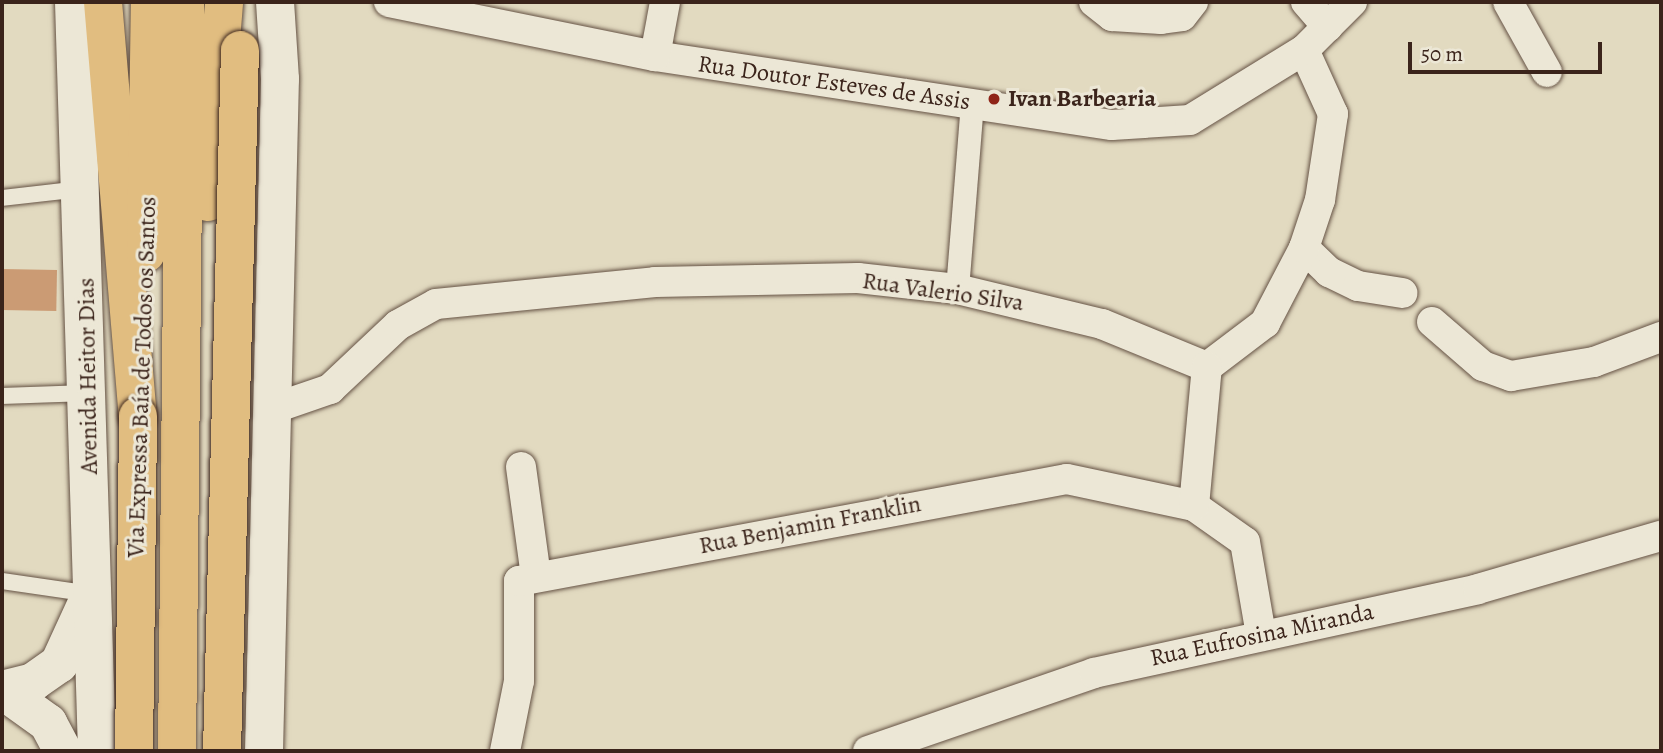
<!DOCTYPE html>
<html>
<head>
<meta charset="utf-8">
<style>
  body { margin:0 }
  #map { position:relative; width:1663px; height:753px; overflow:hidden; background:#e2dac0; font-family:Alegreya,serif }
  div>[style] { position:absolute }
  .building>* { inset:0; background:#cb9b74; transform-origin:0 0 }
  .roads { filter:drop-shadow(0 0 2px #655244) drop-shadow(0 0 2px #655244) }
  .service>* { height:16px; margin:-8px; padding:0 8px; transform-origin:8px; border-radius:8px; background:#ece7d6 }
  .pedestrian>* { height:23px; margin:-11.5px; padding:0 11.5px; transform-origin:11.5px; border-radius:11.5px; background:#ece7d6 }
  .minor>* { height:30px; margin:-15px; padding:0 15px; transform-origin:15px; border-radius:15px; background:#ece7d6 }
  .tertiary>* { height:38px; margin:-19px; padding:0 19px; transform-origin:19px; border-radius:19px; background:#ece7d6 }
  .secondary>* { height:38px; margin:-19px; padding:0 19px; transform-origin:19px; border-radius:19px; background:#ece7d6 }
  .trunk>* { height:38px; margin:-19px; padding:0 19px; transform-origin:19px; border-radius:19px; background:#e1bd80 }
  .bridges { filter:drop-shadow(0 0 2px #3b241b) drop-shadow(0 0 2px #3b241b) }
  .primary-bridge>* { height:38px; margin:-19px; padding:0 19px; transform-origin:19px; border-radius:19px; background:#e1bd80 }
  .trunk-bridge>* { height:38px; margin:-19px; padding:0 19px; transform-origin:19px; border-radius:19px; background:#e1bd80 }
  .dots>* { width:19px; height:19px; translate:-50% -50%; box-sizing:border-box; border:4px solid #ece7d6; border-radius:50% }
  span { translate:-50% -50%; white-space:nowrap; text-align:center; line-height:1.15; -webkit-text-stroke:6px #ece7d6; paint-order:stroke }
  .street-label { font-size:24px; color:#3b241b }
  .poi-label { font-size:24px; color:#3b241b; font-weight:700 }
  .left { translate:0 -50%; text-align:left }
  .frame { position:absolute; inset:0; border:4px solid #3b241b; pointer-events:none }
  .scale { position:absolute; left:1408px; top:42px; width:194px; height:32px; box-sizing:border-box; border:4px solid #3b241b; border-top:0; padding-left:9px; font-size:21px; line-height:24px; white-space:nowrap; color:#3b241b; -webkit-text-stroke:5px #ece7d6; paint-order:stroke }
</style>
</head>
<body>
<div id="map">
  <div class="building">
    <div style="left:57px;top:270px;width:41px;height:55px;rotate:91deg"></div>
  </div>
  <div class="roads">
    <div class="service">
      <div style="left:2px;top:198px;width:80px;rotate:-6.5deg"></div>
      <div style="left:2px;top:396px;width:85px;rotate:-2deg"></div>
      <div style="left:2px;top:581px;width:90px;rotate:8.3deg"></div>
    </div>
    <div class="pedestrian">
      <div style="left:957px;top:289px;width:188px;rotate:-85.4deg"></div>
    </div>
    <div class="minor">
      <div style="left:389px;top:2px;width:271px;rotate:11.5deg"></div>
      <div style="left:655px;top:56px;width:462px;rotate:8.6deg"></div>
      <div style="left:1112px;top:125px;width:78px;rotate:-3.7deg"></div>
      <div style="left:1190px;top:120px;width:134px;rotate:-31.6deg"></div>
      <div style="left:1094px;top:2px;width:23px;rotate:38deg"></div>
      <div style="left:1112px;top:16px;width:49px;rotate:3.5deg"></div>
      <div style="left:1161px;top:19px;width:21px;rotate:-8deg"></div>
      <div style="left:1182px;top:16px;width:18px;rotate:-52deg"></div>
      <div style="left:1306px;top:2px;width:33px;rotate:49deg"></div>
      <div style="left:1508px;top:2px;width:80px;rotate:60.9deg"></div>
      <div style="left:655px;top:56px;width:55px;rotate:-79.5deg"></div>
      <div style="left:1304px;top:248px;width:35px;rotate:44deg"></div>
      <div style="left:1329px;top:272px;width:32px;rotate:26deg"></div>
      <div style="left:1358px;top:286px;width:45px;rotate:9deg"></div>
      <div style="left:1432px;top:322px;width:67px;rotate:40.8deg"></div>
      <div style="left:1483px;top:366px;width:30px;rotate:20deg"></div>
      <div style="left:1511px;top:376px;width:84px;rotate:-9.6deg"></div>
      <div style="left:1594px;top:362px;width:72px;rotate:-20.5deg"></div>
      <div style="left:1207px;top:367px;width:73px;rotate:-37.2deg"></div>
      <div style="left:1265px;top:323px;width:85px;rotate:-62.5deg"></div>
      <div style="left:1304px;top:248px;width:51px;rotate:-71.6deg"></div>
      <div style="left:1320px;top:200px;width:87px;rotate:-81.4deg"></div>
      <div style="left:1333px;top:114px;width:70px;rotate:-114.4deg"></div>
      <div style="left:1304px;top:50px;width:68px;rotate:-45deg"></div>
      <div style="left:269px;top:410px;width:65px;rotate:-19deg"></div>
      <div style="left:330px;top:389px;width:93px;rotate:-43.3deg"></div>
      <div style="left:398px;top:325px;width:43px;rotate:-28.9deg"></div>
      <div style="left:436px;top:304px;width:220px;rotate:-5.7deg"></div>
      <div style="left:655px;top:282px;width:203px;rotate:-1.1deg"></div>
      <div style="left:858px;top:278px;width:100px;rotate:6.3deg"></div>
      <div style="left:957px;top:289px;width:149px;rotate:13.6deg"></div>
      <div style="left:1102px;top:324px;width:113px;rotate:22.3deg"></div>
      <div style="left:521px;top:467px;width:111px;rotate:82.2deg"></div>
      <div style="left:1194px;top:506px;width:62px;rotate:35.2deg"></div>
      <div style="left:1245px;top:542px;width:94px;rotate:80.2deg"></div>
      <div style="left:505px;top:751px;width:71px;rotate:-78.7deg"></div>
      <div style="left:519px;top:681px;width:100px;rotate:-90deg"></div>
      <div style="left:519px;top:581px;width:557px;rotate:-10.54deg"></div>
      <div style="left:1067px;top:479px;width:130px;rotate:12deg"></div>
      <div style="left:1194px;top:506px;width:140px;rotate:-84.7deg"></div>
      <div style="left:868px;top:751px;width:239px;rotate:-19deg"></div>
      <div style="left:1094px;top:673px;width:393px;rotate:-12.3deg"></div>
      <div style="left:1478px;top:589px;width:191px;rotate:-16.2deg"></div>
    </div>
    <div class="tertiary">
      <div style="left:2px;top:690px;width:32px;rotate:-14deg"></div>
      <div style="left:33px;top:682px;width:32px;rotate:-35deg"></div>
      <div style="left:59px;top:664px;width:77px;rotate:-65.4deg"></div>
      <div style="left:2px;top:690px;width:57px;rotate:35.7deg"></div>
      <div style="left:48px;top:723px;width:32px;rotate:62deg"></div>
    </div>
    <div class="secondary">
      <div style="left:74px;top:2px;width:749px;rotate:88.24deg"></div>
      <div style="left:264px;top:751px;width:672px;rotate:-88.64deg"></div>
      <div style="left:280px;top:79px;width:77px;rotate:-93.7deg"></div>
    </div>
    <div class="trunk">
      <div style="left:103px;top:2px;width:415px;rotate:85.2deg"></div>
      <div style="left:208px;top:202px;width:201px;rotate:-85.4deg"></div>
      <div style="left:146px;top:253px;width:251px;rotate:-89.1deg"></div>
      <div style="left:177px;top:751px;width:749px;rotate:-89.39deg"></div>
    </div>
  </div>
  <div class="bridges">
    <div class="primary-bridge">
      <div style="left:222px;top:751px;width:701px;rotate:-88.53deg"></div>
    </div>
    <div class="trunk-bridge">
      <div style="left:134px;top:751px;width:335px;rotate:-89.3deg"></div>
    </div>
  </div>
  <div class="dots">
    <div style="left:994px;top:99px;background:#8f2418"></div>
  </div>
  <div class="street-label">
    <span style="left:834px;top:83px;rotate:8deg">Rua Doutor Esteves de Assis</span>
    <span style="left:943px;top:292px;rotate:8deg">Rua Valerio Silva</span>
    <span style="left:88px;top:376px;rotate:-91deg">Avenida Heitor Dias</span>
    <span style="left:142px;top:377px;rotate:-88deg">Via Expressa Baía de Todos os Santos</span>
    <span style="left:810px;top:525px;rotate:-11deg">Rua Benjamin Franklin</span>
    <span style="left:1262px;top:635px;rotate:-12deg">Rua Eufrosina Miranda</span>
  </div>
  <div class="poi-label">
    <span class="left" style="left:1008px;top:99px">Ivan Barbearia</span>
  </div>
  <div class="frame"></div>
  <div class="scale">50 m</div>
</div>
</body>
</html>
